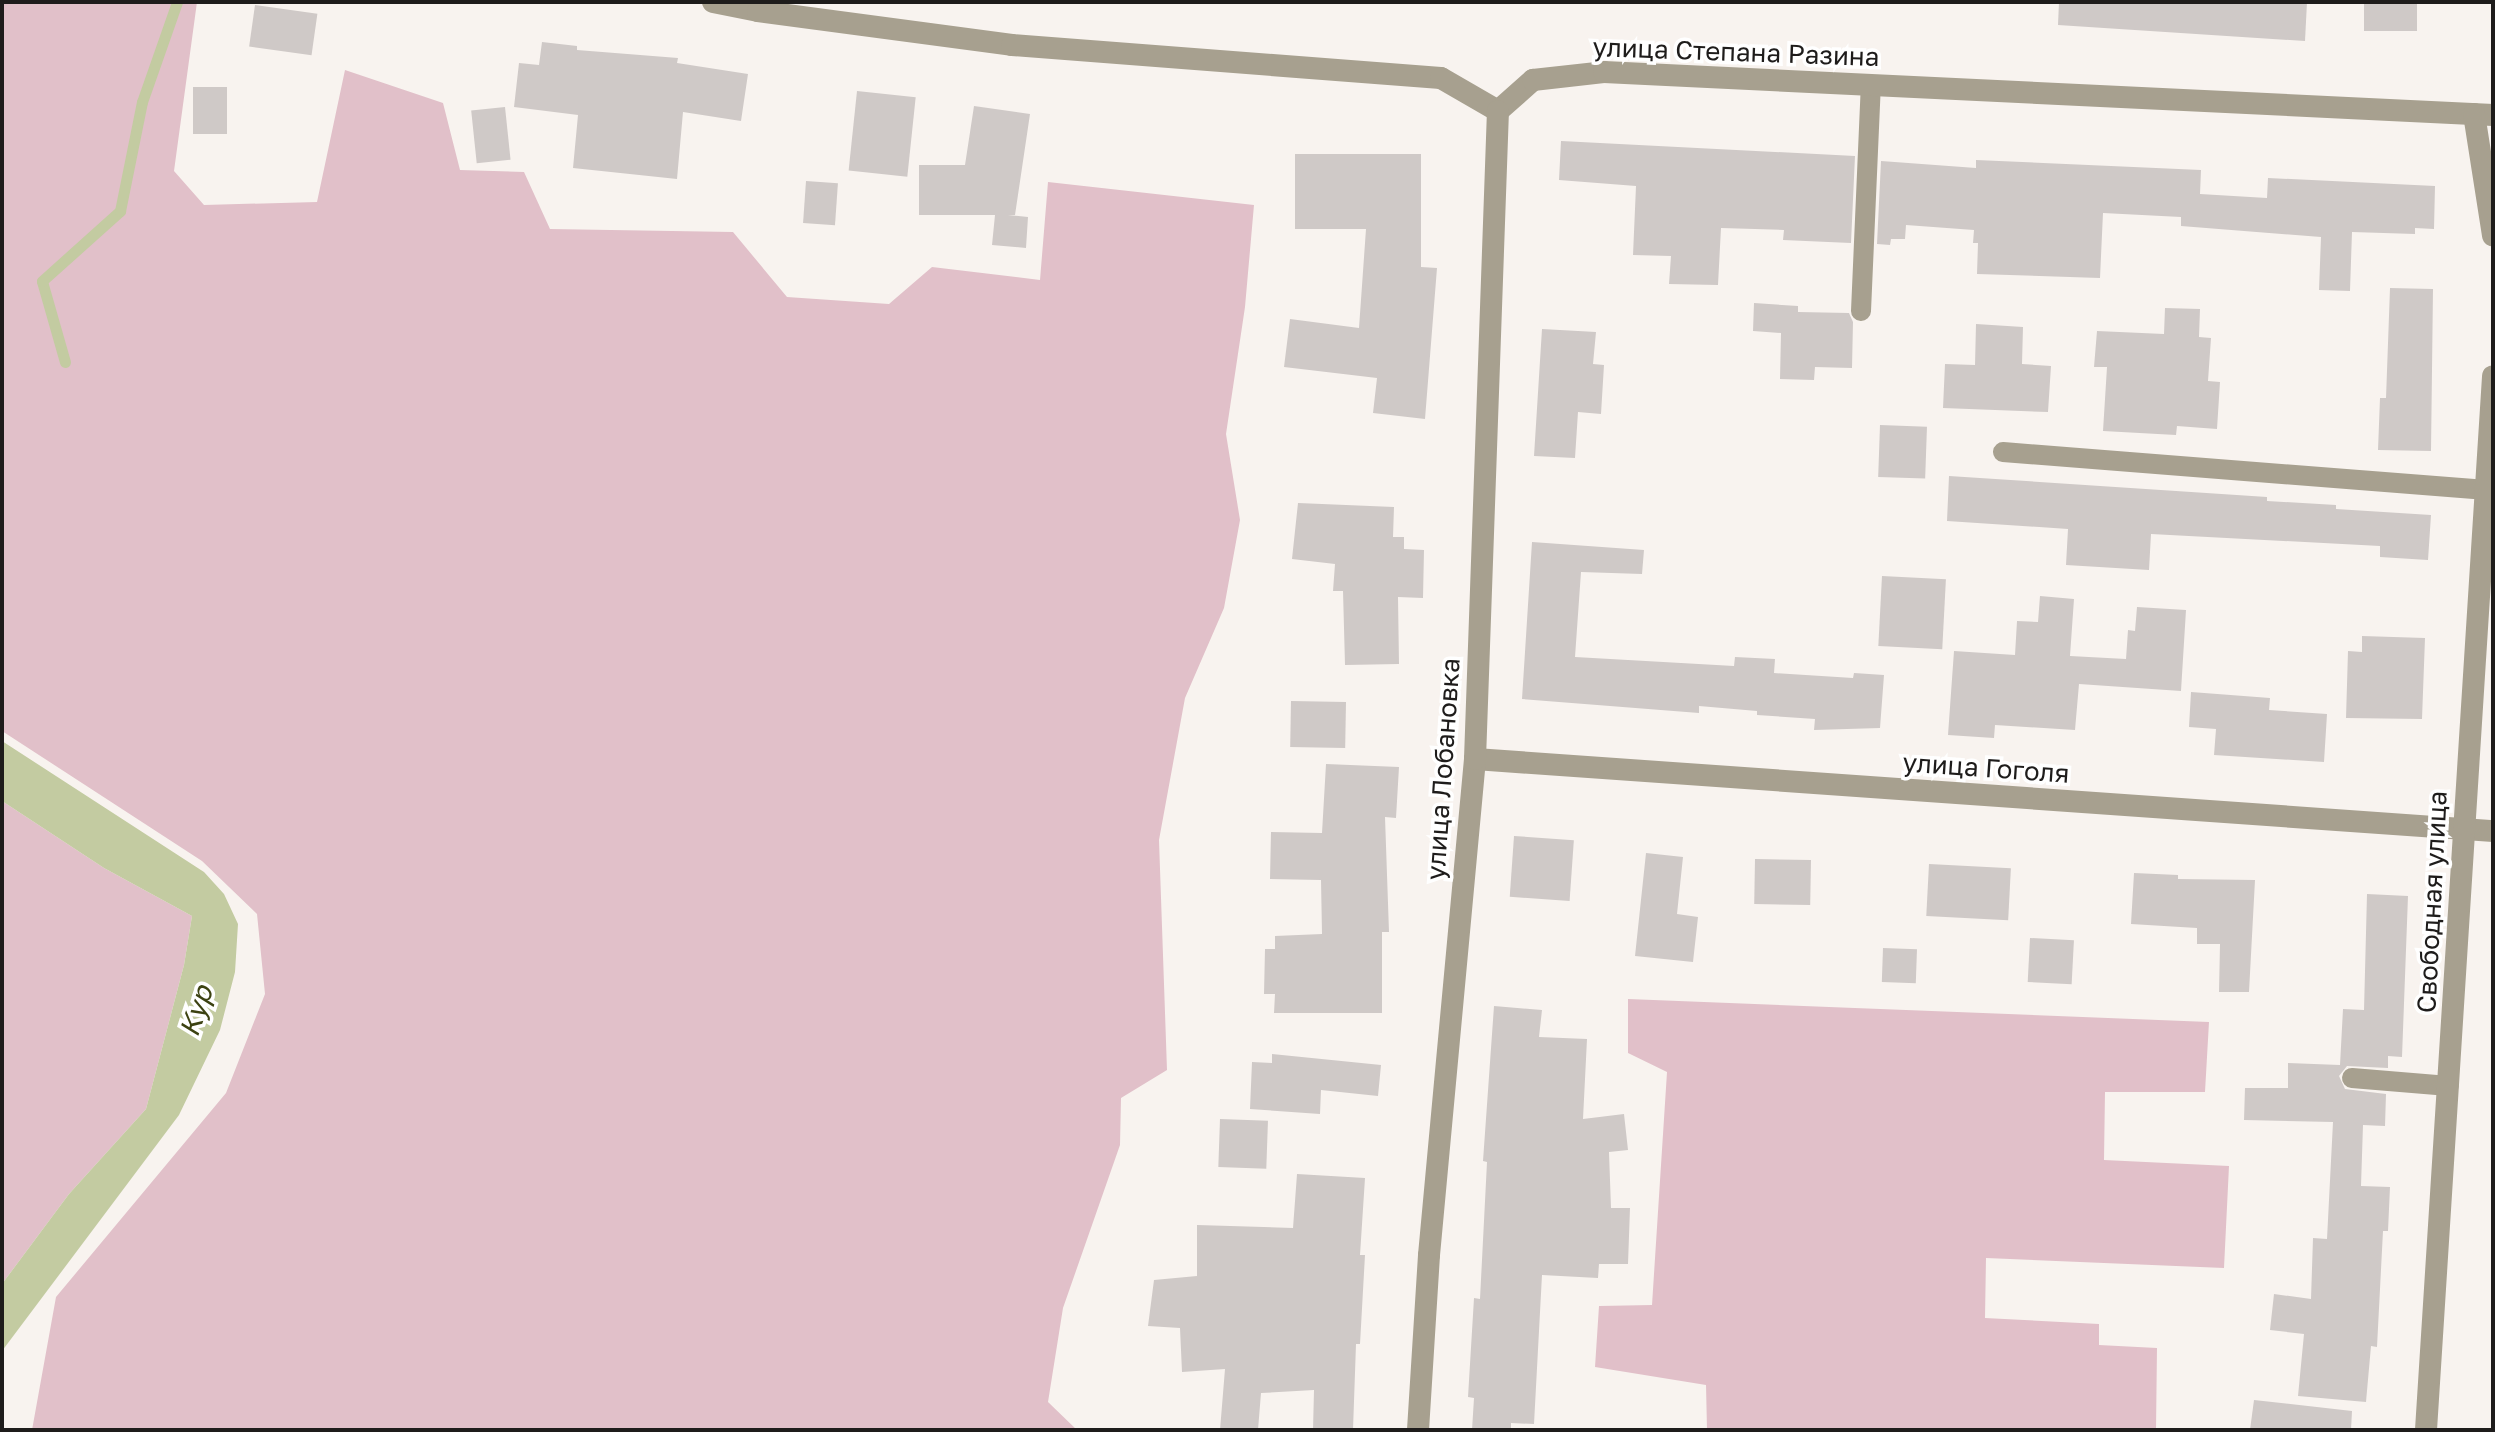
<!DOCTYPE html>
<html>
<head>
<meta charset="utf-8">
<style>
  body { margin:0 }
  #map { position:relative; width:2495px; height:1432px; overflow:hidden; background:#f8f3ef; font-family:"Golos Text",sans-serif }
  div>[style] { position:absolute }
  .green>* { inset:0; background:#e1c0c9 }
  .water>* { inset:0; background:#c3cba1 }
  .stream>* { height:11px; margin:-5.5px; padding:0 5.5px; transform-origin:5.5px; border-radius:5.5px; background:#c3cba1 }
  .building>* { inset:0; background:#cfc9c7; transform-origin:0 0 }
  .service>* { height:20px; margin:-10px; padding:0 10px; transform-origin:10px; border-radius:10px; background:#a7a08f }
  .minor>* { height:22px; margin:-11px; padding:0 11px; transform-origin:11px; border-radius:11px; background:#a7a08f }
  span { translate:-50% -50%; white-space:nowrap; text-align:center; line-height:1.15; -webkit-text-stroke:7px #fff; paint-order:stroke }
  .street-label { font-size:26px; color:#1e1c1b }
  .water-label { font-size:28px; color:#3c4212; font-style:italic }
  .frame { position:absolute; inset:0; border:4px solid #1e1c1b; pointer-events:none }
</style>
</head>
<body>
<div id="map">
  <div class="green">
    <div style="clip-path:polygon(2px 2px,197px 2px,174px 171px,204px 205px,317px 202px,345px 70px,443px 103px,460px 170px,524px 172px,550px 229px,733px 232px,787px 297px,889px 304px,932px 267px,1040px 280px,1048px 182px,1254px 205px,1245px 307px,1226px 434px,1240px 520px,1224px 608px,1185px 698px,1159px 840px,1167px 1070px,1121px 1098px,1120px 1145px,1063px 1308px,1048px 1402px,1077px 1430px,32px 1430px,56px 1297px,226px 1093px,265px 994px,257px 914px,202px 861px,2px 731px)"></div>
    <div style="clip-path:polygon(2px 801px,104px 868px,192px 916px,184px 965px,146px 1109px,69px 1194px,2px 1284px)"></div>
    <div style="clip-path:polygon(1628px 999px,2209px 1022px,2205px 1092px,2105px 1092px,2104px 1160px,2229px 1166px,2224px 1268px,1986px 1258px,1985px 1318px,2099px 1324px,2099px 1345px,2157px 1348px,2156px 1430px,1707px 1430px,1706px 1385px,1595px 1367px,1599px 1306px,1652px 1305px,1667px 1072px,1628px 1053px)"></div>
  </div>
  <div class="water">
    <div style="clip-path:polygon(2px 741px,204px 872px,224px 894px,238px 924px,235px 972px,220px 1030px,179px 1115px,2px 1351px,2px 1284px,69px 1194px,146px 1109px,184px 965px,192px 916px,104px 868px,2px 801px)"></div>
  </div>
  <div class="stream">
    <div style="left:65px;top:362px;width:84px;rotate:-105.9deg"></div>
    <div style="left:42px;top:281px;width:105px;rotate:-41.9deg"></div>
    <div style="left:120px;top:211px;width:111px;rotate:-78.6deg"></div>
    <div style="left:142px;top:102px;width:106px;rotate:-70.7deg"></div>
  </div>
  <div class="building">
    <div style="clip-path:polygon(2059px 2px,2307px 2px,2305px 41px,2058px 25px)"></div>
    <div style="left:2364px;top:2px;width:53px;height:29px"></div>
    <div style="left:255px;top:5px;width:63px;height:42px;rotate:8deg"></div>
    <div style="clip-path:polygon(542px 42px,577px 46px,577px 50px,678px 58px,677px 63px,748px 74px,741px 121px,683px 112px,677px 179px,573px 168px,578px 115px,514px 107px,519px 63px,539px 65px)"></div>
    <div style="left:193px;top:87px;width:34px;height:47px"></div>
    <div style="left:857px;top:91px;width:59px;height:80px;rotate:6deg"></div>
    <div style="clip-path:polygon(974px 106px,1030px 114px,1015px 215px,1008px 215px,1028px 217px,1026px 248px,992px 245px,995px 215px,919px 215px,919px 165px,965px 165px)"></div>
    <div style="left:505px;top:107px;width:53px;height:34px;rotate:84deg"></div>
    <div style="clip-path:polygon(1561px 141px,1855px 156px,1851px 243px,1783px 240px,1784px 230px,1721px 228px,1718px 285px,1669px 284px,1671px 256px,1633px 255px,1636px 186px,1559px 180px)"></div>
    <div style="clip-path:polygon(1295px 154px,1421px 154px,1421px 267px,1437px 268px,1425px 419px,1373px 413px,1377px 378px,1284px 367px,1290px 319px,1359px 328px,1366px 229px,1295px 229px)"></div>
    <div style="clip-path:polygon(1976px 160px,2201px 170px,2200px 194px,2267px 198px,2268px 178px,2435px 186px,2434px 229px,2415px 228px,2415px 234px,2352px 232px,2350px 291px,2319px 290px,2321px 237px,2181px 226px,2181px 217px,2103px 213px,2100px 278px,1977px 274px,1978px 243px,1973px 243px,1974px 230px,1906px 225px,1905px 239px,1891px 239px,1890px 245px,1877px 244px,1881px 161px,1976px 168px)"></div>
    <div style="left:806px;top:181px;width:32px;height:42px;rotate:4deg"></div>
    <div style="clip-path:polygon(2390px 288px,2433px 289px,2431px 451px,2378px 450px,2380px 398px,2386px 398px)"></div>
    <div style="clip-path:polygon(1754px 303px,1798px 306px,1798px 312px,1849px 313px,1853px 322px,1852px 368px,1815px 367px,1814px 380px,1780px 379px,1781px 333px,1753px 331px)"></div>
    <div style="clip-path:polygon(2165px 308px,2200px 309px,2199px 337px,2211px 338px,2208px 381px,2220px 382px,2217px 429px,2177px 426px,2176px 435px,2103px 431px,2107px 367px,2094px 367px,2097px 331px,2164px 334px)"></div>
    <div style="clip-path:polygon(1976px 324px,2023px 327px,2022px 364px,2051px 366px,2048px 412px,1943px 408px,1945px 364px,1975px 365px)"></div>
    <div style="clip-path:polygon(1542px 329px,1596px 332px,1593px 364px,1604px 365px,1601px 414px,1578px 412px,1575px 458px,1534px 456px)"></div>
    <div style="left:1880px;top:425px;width:47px;height:52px;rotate:2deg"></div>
    <div style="clip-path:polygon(1949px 476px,2267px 497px,2267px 501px,2336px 505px,2336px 509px,2431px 515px,2428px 560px,2380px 557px,2380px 546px,2151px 534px,2149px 570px,2066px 565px,2068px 529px,1947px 521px)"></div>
    <div style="clip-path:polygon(1298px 503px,1394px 507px,1393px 537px,1404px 537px,1404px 549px,1424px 550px,1423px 598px,1398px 597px,1399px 664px,1345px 665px,1343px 591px,1333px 591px,1335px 564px,1292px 559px)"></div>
    <div style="clip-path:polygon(1532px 542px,1644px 550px,1642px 574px,1581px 572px,1575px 657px,1734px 666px,1735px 657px,1775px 659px,1774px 673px,1853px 678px,1854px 673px,1884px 675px,1880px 728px,1814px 730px,1815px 719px,1757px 715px,1757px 711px,1699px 706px,1699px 713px,1522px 699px)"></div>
    <div style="left:1882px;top:576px;width:64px;height:70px;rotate:3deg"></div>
    <div style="clip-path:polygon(2040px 596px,2074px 599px,2070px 656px,2126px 659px,2128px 630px,2135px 631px,2137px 607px,2186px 610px,2181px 691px,2079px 684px,2075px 730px,1995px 725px,1994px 738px,1948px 735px,1954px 651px,2015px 655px,2017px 621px,2038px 622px)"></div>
    <div style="clip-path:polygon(2362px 636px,2425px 638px,2422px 719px,2346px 718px,2348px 651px,2362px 652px)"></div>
    <div style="clip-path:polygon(2191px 692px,2270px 698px,2269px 710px,2327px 714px,2324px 762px,2214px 755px,2216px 729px,2189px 727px)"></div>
    <div style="left:1291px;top:701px;width:55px;height:46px;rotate:1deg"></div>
    <div style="clip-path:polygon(1326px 764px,1399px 767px,1396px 818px,1385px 817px,1389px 932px,1382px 932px,1382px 1013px,1274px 1013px,1275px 994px,1264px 994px,1265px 949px,1275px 949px,1275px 936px,1322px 934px,1321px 880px,1270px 879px,1271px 832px,1322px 833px)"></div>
    <div style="left:1514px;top:836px;width:60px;height:61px;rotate:4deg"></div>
    <div style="clip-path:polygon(1646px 853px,1683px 857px,1677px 914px,1698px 917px,1693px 962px,1635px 956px)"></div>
    <div style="left:1755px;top:859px;width:56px;height:45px;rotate:1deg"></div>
    <div style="left:1929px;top:864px;width:82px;height:52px;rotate:3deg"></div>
    <div style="clip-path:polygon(2134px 873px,2178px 875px,2178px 879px,2255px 880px,2249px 992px,2219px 992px,2220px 944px,2197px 944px,2197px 928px,2131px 924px)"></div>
    <div style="clip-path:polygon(2367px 894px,2408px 896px,2402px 1057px,2388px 1056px,2388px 1068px,2347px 1066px,2339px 1076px,2345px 1089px,2386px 1094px,2385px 1126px,2363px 1125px,2361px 1186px,2390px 1187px,2388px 1231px,2383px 1231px,2377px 1347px,2371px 1346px,2366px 1402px,2298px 1396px,2304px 1334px,2270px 1330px,2274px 1294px,2311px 1299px,2313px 1238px,2327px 1239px,2333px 1122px,2244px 1120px,2245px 1088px,2288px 1088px,2288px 1063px,2340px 1065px,2343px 1009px,2364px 1010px)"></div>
    <div style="left:2030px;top:938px;width:44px;height:44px;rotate:3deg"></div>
    <div style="left:1883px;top:948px;width:34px;height:34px;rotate:2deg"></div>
    <div style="clip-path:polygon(1494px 1006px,1542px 1010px,1539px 1037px,1587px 1039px,1583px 1119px,1624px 1114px,1628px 1150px,1609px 1152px,1611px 1208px,1630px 1208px,1628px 1264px,1599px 1264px,1598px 1278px,1542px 1275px,1534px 1424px,1511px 1423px,1511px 1430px,1472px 1430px,1474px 1398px,1468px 1397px,1474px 1298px,1480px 1299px,1487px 1162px,1483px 1161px)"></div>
    <div style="clip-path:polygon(1272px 1054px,1381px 1065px,1378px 1096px,1321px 1090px,1320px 1114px,1250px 1109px,1252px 1062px,1272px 1063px)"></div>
    <div style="left:1220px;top:1119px;width:48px;height:48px;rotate:2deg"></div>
    <div style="clip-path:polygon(1297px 1174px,1365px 1178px,1360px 1255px,1365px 1255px,1360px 1344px,1356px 1344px,1353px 1430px,1313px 1430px,1314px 1390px,1261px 1393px,1258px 1430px,1220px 1430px,1225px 1369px,1182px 1372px,1180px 1328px,1148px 1326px,1154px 1280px,1197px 1276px,1197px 1225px,1293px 1228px)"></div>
    <div style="clip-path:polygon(2254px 1400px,2352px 1411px,2351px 1430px,2250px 1430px)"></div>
  </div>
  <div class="service">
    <div style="left:1861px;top:311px;width:226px;rotate:-87.5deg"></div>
    <div style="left:2003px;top:452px;width:482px;rotate:4.5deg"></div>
    <div style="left:2352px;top:1078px;width:97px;rotate:4.7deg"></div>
  </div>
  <div class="minor">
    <div style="left:713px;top:2px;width:46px;rotate:11.3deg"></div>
    <div style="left:758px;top:11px;width:256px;rotate:7.6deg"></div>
    <div style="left:1012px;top:45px;width:430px;rotate:4.4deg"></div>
    <div style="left:1441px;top:78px;width:66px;rotate:30.1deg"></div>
    <div style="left:1498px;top:111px;width:47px;rotate:-41.5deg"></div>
    <div style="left:1533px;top:80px;width:71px;rotate:-6.4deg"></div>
    <div style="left:1604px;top:72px;width:890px;rotate:2.77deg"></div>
    <div style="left:2474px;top:114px;width:123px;rotate:81.1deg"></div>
    <div style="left:1475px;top:759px;width:1021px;rotate:4.05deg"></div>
    <div style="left:1418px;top:1430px;width:175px;rotate:-86.4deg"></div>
    <div style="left:1429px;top:1255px;width:498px;rotate:-84.7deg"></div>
    <div style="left:1475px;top:759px;width:648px;rotate:-87.97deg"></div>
    <div style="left:2426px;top:1430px;width:1056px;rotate:-86.36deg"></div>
  </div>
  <div class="street-label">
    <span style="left:1736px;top:52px;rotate:2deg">улица Степана Разина</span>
    <span style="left:1986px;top:768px;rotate:4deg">улица Гоголя</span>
    <span style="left:1443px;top:769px;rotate:-86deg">улица Лобановка</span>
    <span style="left:2432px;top:902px;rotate:-87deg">Свободная улица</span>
  </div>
  <div class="water-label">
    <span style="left:196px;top:1011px;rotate:-72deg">Кур</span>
  </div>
  <div class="frame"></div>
</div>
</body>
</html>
